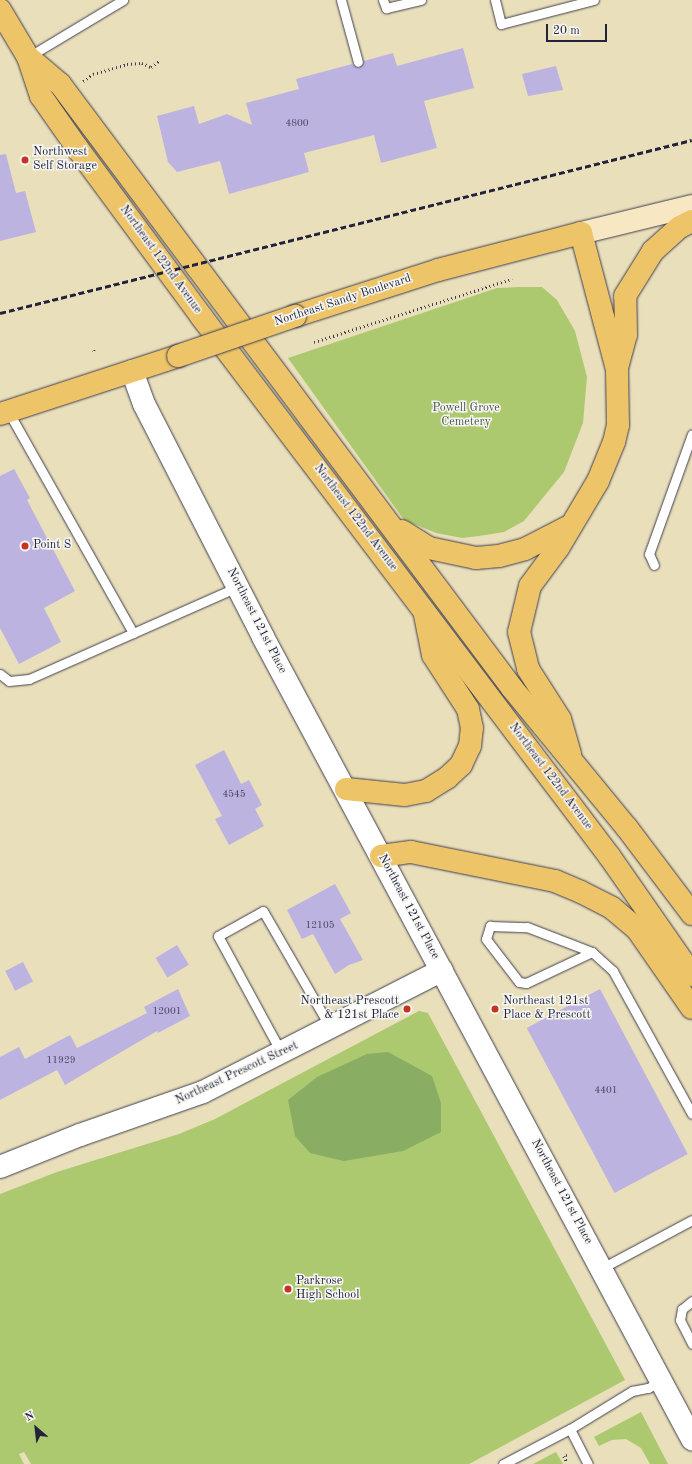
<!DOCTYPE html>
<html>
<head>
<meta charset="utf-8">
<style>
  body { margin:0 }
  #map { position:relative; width:692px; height:1464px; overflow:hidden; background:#e9dfbb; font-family:"Old Standard TT",serif }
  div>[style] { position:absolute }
  .green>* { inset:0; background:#acc970 }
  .forest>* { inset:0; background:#89ad62 }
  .building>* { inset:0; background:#bdb3e1; transform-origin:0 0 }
  .path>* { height:2.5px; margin-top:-1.25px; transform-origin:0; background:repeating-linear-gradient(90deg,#403e4e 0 1px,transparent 0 4px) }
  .roads { filter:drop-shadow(0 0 1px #403e4e) drop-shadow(0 0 1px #403e4e) }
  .service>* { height:9px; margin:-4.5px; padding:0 4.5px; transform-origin:4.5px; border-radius:4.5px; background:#fff }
  .tertiary>* { height:22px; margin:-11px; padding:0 11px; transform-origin:11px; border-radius:11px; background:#fff }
  .secondary>* { height:22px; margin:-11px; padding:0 11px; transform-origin:11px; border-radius:11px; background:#f8e7c3 }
  .primary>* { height:22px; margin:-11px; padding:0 11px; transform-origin:11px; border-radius:11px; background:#eec469 }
  .rail>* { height:3px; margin-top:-1.5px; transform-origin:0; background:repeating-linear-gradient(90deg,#22223b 0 6px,transparent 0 9px) }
  .bridges { filter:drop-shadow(0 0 1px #403e4e) drop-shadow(0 0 1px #403e4e) }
  .primary-bridge>* { height:22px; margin:-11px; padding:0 11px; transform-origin:11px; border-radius:11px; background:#eec469 }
  .dots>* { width:11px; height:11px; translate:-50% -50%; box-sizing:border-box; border:2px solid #f6f6f2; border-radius:50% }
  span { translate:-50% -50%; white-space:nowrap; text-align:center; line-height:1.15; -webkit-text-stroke:3px #f6f6f2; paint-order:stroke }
  .number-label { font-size:10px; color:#494664 }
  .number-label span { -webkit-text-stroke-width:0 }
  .poi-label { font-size:12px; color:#22223b }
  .left { translate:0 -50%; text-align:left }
  .right { translate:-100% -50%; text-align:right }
  .street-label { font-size:12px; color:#22223b }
  .park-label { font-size:12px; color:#4b544b }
  .north { position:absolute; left:16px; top:1408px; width:40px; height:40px; -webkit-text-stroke:3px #f6f6f2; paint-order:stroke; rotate:332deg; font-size:11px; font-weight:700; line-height:16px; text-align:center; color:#22223b }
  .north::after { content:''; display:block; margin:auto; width:14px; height:18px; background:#22223b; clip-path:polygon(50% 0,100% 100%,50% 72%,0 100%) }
  .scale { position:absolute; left:546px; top:24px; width:61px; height:18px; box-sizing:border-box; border:2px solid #22223b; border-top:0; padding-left:5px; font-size:12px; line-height:14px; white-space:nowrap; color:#22223b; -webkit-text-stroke:3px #f6f6f2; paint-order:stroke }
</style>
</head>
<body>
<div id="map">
  <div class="green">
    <div style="clip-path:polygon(519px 287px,542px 287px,557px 300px,575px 331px,587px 377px,583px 423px,564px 472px,524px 521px,504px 532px,479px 536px,462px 538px,436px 533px,404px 520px,288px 358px,497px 288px)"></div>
    <div style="clip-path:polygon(419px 1011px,428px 1013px,625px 1380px,469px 1464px,31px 1464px,24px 1452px,19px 1454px,24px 1464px,0 1464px,0 1194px,57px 1172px,179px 1134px,215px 1119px)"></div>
    <div style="clip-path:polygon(641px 1412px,668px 1464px,650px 1464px,641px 1448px,626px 1439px,612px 1440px,599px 1446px,594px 1437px)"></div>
    <div style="clip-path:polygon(556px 1452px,563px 1464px,533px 1464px)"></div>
  </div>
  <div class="forest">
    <div style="clip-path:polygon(388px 1052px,432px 1076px,441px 1103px,441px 1132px,403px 1151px,344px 1161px,310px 1153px,295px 1136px,288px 1100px,317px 1077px,367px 1054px)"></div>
  </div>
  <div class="building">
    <div style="clip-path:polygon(463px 48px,474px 88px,424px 101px,437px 148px,381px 163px,374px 135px,304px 153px,309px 172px,229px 194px,220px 161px,177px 172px,168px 162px,157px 116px,194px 106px,199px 124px,227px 114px,252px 125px,246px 103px,299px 89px,296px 79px,352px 64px,359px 68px,364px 61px,393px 53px,397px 66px)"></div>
    <div style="clip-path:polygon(556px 66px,563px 90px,528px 96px,522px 74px)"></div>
    <div style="clip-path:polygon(6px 154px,16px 193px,25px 191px,36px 232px,0 241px,0 155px)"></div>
    <div style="clip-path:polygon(14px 469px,30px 498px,27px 500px,75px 591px,44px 608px,61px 642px,19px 664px,0 628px,0 476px)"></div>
    <div style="clip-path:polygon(224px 750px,241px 784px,249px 780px,262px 805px,255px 809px,264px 826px,229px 845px,215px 819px,222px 816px,195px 765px)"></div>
    <div style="clip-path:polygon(335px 884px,351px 913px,340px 919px,363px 960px,349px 965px,335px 974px,313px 934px,302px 939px,287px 910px)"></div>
    <div style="left:177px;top:945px;width:23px;height:25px;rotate:59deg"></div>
    <div style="left:23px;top:962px;width:22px;height:20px;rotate:63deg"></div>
    <div style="clip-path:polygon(178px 989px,190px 1016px,158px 1033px,157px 1031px,65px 1085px,57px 1070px,0 1100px,0 1057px,19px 1047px,25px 1059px,70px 1035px,77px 1048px,147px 1013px,144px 1007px)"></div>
    <div style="left:600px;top:989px;width:187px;height:83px;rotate:62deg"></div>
  </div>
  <div class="path">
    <div style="left:83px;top:81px;width:12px;rotate:-35deg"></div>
    <div style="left:93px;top:74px;width:35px;rotate:-16deg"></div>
    <div style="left:127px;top:64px;width:15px;rotate:-4deg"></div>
    <div style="left:142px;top:63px;width:10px;rotate:24deg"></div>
    <div style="left:151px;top:67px;width:11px;rotate:-38deg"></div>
    <div style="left:314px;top:342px;width:208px;rotate:-17.7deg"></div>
    <div style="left:94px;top:350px;width:3px;rotate:72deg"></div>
    <div style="left:567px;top:1455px;width:3px;rotate:162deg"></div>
    <div style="left:564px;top:1456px;width:7px;rotate:63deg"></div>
  </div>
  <div class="roads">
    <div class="service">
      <div style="left:341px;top:0;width:64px;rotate:74.7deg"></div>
      <div style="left:383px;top:0;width:9px;rotate:69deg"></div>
      <div style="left:386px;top:8px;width:36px;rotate:-13deg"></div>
      <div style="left:495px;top:0;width:25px;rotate:76deg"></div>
      <div style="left:501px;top:24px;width:96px;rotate:-14.5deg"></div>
      <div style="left:28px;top:57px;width:111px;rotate:-31deg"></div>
      <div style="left:8px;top:411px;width:255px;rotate:60.6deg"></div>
      <div style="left:654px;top:565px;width:12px;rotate:-114deg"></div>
      <div style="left:649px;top:554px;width:127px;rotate:-70.3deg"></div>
      <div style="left:0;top:674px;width:11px;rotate:38deg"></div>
      <div style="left:9px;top:681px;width:20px;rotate:-6deg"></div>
      <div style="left:29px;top:679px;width:228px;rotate:-23.8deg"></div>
      <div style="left:592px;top:952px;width:73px;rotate:154.8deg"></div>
      <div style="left:526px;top:983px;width:7px;rotate:-172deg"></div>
      <div style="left:519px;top:982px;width:54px;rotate:-127.5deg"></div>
      <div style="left:486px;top:939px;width:14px;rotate:-73deg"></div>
      <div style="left:490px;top:926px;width:37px;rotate:2deg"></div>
      <div style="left:527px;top:927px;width:70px;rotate:21deg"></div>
      <div style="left:592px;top:952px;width:28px;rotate:42deg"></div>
      <div style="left:613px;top:971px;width:163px;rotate:61.1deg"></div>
      <div style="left:281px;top:1052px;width:132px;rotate:-118.5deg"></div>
      <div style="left:218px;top:936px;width:51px;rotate:-29.1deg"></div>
      <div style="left:263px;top:911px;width:136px;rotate:60deg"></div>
      <div style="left:602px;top:1268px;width:102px;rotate:-28.1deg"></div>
      <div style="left:692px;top:1301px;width:13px;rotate:141deg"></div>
      <div style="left:682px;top:1309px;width:11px;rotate:100deg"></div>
      <div style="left:680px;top:1320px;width:27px;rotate:63deg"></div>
      <div style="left:570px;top:1429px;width:39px;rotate:63deg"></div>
      <div style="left:503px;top:1464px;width:76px;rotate:-27.6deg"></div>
      <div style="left:570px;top:1429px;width:73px;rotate:-31.5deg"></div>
      <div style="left:632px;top:1391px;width:16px;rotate:-11deg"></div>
      <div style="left:648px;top:1388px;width:15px;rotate:-28deg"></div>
    </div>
    <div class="tertiary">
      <div style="left:132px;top:371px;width:35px;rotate:70deg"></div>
      <div style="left:144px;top:404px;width:262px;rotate:62.9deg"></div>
      <div style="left:263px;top:637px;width:910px;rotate:61.86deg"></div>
      <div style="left:0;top:1167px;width:86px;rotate:-21.8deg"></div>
      <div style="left:80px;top:1135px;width:130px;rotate:-19.3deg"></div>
      <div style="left:203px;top:1092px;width:268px;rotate:-27deg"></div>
    </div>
    <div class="secondary">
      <div style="left:581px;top:233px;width:114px;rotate:-13.7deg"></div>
    </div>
    <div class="primary">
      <div style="left:0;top:10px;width:55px;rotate:59.2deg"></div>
      <div style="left:28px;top:57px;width:41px;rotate:71.6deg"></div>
      <div style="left:41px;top:96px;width:65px;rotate:55.1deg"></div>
      <div style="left:78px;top:149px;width:207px;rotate:53.6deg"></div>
      <div style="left:201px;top:316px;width:678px;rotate:52.91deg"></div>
      <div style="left:610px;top:857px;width:144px;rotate:55.2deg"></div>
      <div style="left:28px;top:57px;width:42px;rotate:40.2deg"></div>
      <div style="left:60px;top:84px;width:754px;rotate:53.19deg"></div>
      <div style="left:512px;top:688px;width:181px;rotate:50.6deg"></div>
      <div style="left:627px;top:828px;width:108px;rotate:52.9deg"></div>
      <div style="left:295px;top:316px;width:150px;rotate:-17.8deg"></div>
      <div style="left:438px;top:270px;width:148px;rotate:-14.5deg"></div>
      <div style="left:581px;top:233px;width:141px;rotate:75.2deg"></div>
      <div style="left:617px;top:369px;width:56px;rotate:89deg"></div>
      <div style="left:618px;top:425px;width:17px;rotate:103deg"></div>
      <div style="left:614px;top:442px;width:42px;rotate:112.3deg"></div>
      <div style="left:598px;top:481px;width:78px;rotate:120.8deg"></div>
      <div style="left:558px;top:548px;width:47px;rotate:126.4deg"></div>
      <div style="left:530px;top:586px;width:47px;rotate:103.4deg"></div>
      <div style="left:519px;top:632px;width:38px;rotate:76deg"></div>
      <div style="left:528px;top:669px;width:59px;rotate:57.4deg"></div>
      <div style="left:560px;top:719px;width:37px;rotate:74deg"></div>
      <div style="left:617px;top:368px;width:34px;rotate:-75deg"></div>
      <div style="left:626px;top:335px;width:39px;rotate:-91deg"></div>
      <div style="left:625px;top:296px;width:53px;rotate:-58.1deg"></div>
      <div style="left:653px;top:251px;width:36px;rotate:-42deg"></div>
      <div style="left:680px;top:227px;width:13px;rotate:-27deg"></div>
      <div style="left:0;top:414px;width:187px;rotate:-18deg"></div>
      <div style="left:402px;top:531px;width:32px;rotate:32deg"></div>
      <div style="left:429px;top:548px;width:48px;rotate:12deg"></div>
      <div style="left:476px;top:558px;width:23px;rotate:-5deg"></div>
      <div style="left:499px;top:556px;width:27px;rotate:-15deg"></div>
      <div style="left:525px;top:549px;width:48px;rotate:-27.1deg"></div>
      <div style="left:346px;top:789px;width:59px;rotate:5.8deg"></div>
      <div style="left:405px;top:795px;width:21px;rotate:-11deg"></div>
      <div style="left:426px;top:791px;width:25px;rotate:-32deg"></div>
      <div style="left:447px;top:778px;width:19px;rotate:-43deg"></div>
      <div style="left:461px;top:765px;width:21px;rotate:-65deg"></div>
      <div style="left:470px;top:746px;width:18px;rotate:-84deg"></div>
      <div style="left:472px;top:728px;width:19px;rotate:-102deg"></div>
      <div style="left:468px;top:709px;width:64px;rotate:-122.9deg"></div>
      <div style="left:433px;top:655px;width:41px;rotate:-101.3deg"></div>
      <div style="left:381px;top:856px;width:30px;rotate:-8deg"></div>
      <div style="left:411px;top:852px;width:147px;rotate:11.4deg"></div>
      <div style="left:555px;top:881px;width:28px;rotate:23deg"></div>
      <div style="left:581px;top:892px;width:35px;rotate:27deg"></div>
      <div style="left:612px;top:908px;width:33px;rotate:40deg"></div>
      <div style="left:637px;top:929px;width:96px;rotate:55.2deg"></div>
    </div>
  </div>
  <div class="rail">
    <div style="left:0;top:313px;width:713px;rotate:-14.04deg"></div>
  </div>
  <div class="bridges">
    <div class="primary-bridge">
      <div style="left:178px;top:356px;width:124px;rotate:-18.9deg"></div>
    </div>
  </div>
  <div class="dots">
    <div style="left:25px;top:160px;background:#c8321e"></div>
    <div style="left:25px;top:546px;background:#c8321e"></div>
    <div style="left:407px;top:1009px;background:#c8321e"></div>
    <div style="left:495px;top:1009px;background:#c8321e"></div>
    <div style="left:288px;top:1289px;background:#c8321e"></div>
  </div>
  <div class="number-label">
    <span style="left:297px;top:124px">4800</span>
    <span style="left:234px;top:795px">4545</span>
    <span style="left:320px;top:926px">12105</span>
    <span style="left:167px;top:1012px">12001</span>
    <span style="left:61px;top:1061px">11929</span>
    <span style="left:606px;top:1091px">4401</span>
  </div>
  <div class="poi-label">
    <span class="left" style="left:33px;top:160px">Northwest<br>Self Storage</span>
    <span class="left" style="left:33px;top:546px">Point S</span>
    <span class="right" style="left:399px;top:1009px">Northeast Prescott<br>&amp; 121st Place</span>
    <span class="left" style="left:503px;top:1009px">Northeast 121st<br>Place &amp; Prescott</span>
    <span class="left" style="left:296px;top:1289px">Parkrose<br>High School</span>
  </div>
  <div class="street-label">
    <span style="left:160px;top:260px;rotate:54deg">Northeast 122nd Avenue</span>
    <span style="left:343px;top:301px;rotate:-18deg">Northeast Sandy Boulevard</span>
    <span style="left:355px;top:518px;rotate:53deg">Northeast 122nd Avenue</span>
    <span style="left:256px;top:621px;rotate:63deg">Northeast 121st Place</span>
    <span style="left:550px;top:777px;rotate:53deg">Northeast 122nd Avenue</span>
    <span style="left:408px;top:907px;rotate:62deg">Northeast 121st Place</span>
    <span style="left:237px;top:1074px;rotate:-25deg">Northeast Prescott Street</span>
    <span style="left:561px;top:1192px;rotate:62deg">Northeast 121st Place</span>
  </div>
  <div class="park-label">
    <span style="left:466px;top:416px">Powell Grove<br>Cemetery</span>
  </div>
  <div class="north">N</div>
  <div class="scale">20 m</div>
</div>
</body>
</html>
